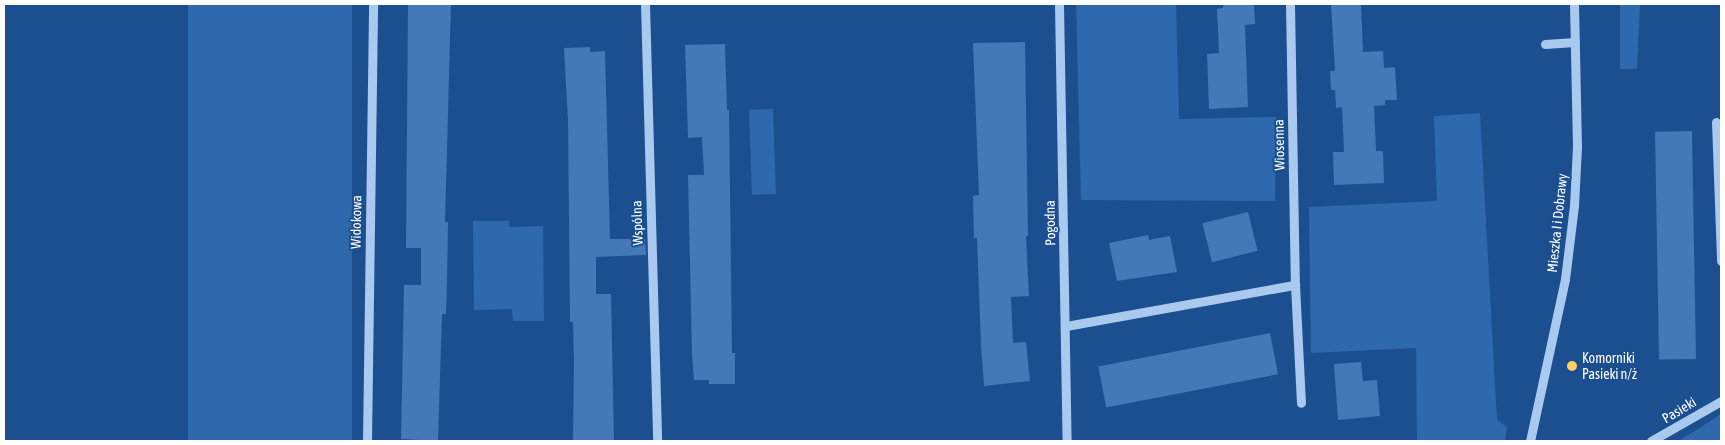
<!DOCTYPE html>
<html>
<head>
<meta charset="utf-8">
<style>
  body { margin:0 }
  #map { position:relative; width:1725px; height:445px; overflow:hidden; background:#1b4f8f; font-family:"Asap Condensed",sans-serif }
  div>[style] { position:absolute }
  .green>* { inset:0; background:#2e69ad; transform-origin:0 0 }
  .building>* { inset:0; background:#4478b7; transform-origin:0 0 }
  .minor>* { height:9px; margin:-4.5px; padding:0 4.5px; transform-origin:4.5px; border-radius:4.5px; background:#a9c9ee }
  .dots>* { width:14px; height:14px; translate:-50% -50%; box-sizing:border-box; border:2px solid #1b4f8f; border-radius:50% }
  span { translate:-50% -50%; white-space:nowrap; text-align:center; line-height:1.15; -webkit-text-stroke:4px #1b4f8f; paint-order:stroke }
  .street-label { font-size:14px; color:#fff }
  .poi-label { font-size:14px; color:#fff }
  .left { translate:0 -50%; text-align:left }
  .frame { position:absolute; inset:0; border:5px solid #fff; pointer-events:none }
</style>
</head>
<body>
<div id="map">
  <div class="green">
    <div style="left:188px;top:4px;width:164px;height:437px"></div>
    <div style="clip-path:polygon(1076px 4px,1176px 4px,1179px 119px,1276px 117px,1275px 201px,1081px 200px)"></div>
    <div style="clip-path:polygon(1620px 4px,1640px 4px,1637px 69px,1620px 69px)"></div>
    <div style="left:773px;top:109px;width:85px;height:24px;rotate:88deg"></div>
    <div style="clip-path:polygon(1480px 113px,1497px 420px,1507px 427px,1505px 441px,1417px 441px,1416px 348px,1311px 353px,1309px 207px,1437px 201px,1434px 116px)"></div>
    <div style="clip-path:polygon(473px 221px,509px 221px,509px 227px,543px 226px,544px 321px,513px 321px,512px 309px,474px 310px)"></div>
    <div style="clip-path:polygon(1721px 414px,1721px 441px,1678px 441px,1695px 431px)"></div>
  </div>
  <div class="building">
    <div style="clip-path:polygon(408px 4px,451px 4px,445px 222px,448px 222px,447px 282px,446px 314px,442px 314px,438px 441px,401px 439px,404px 285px,421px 285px,421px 248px,406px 248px)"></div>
    <div style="clip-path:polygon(1223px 4px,1254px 4px,1255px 24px,1245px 25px,1248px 107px,1209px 109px,1207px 54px,1219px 53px,1217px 9px,1223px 8px)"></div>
    <div style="clip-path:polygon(1331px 4px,1361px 4px,1363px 52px,1383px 51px,1384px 68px,1395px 67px,1397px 100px,1385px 100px,1385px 105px,1374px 106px,1376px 151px,1383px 151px,1384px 183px,1334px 185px,1333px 152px,1344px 152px,1342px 107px,1336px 108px,1335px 90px,1331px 90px,1330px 71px,1335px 71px)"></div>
    <div style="clip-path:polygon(1025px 42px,1028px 236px,1026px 236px,1029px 296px,1011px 297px,1013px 343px,1026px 342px,1030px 381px,984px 386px,981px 346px,977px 238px,974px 238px,973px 196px,979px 195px,973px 43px)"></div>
    <div style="clip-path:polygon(725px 44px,727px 110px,729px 110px,732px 353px,735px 353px,735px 384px,709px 384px,709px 380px,694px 380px,692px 355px,688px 175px,704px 175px,702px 137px,688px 138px,685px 45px)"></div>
    <div style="clip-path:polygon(590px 47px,590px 52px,605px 51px,610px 239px,645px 239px,646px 255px,596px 257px,596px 294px,611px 294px,614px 441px,573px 441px,574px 362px,573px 322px,570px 322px,568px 120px,564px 48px)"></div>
    <div style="left:1692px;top:131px;width:228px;height:37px;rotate:89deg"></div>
    <div style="left:1248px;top:212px;width:40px;height:47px;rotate:76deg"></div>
    <div style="clip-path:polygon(1148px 235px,1149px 240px,1170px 236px,1177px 272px,1117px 281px,1109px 243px)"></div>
    <div style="left:1270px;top:333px;width:42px;height:175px;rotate:79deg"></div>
    <div style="clip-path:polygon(1361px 362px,1363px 381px,1377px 380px,1380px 416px,1338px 420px,1334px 364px)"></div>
  </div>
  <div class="minor">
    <div style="left:645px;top:4px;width:437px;rotate:88.4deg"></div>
    <div style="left:1059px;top:4px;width:437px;rotate:89deg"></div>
    <div style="left:1290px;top:4px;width:281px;rotate:89deg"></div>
    <div style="left:1295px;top:285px;width:118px;rotate:87.1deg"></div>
    <div style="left:1545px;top:44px;width:30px;rotate:-4deg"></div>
    <div style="left:1716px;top:122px;width:139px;rotate:87.9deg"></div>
    <div style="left:1066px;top:326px;width:233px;rotate:-10.2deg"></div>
    <div style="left:367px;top:441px;width:437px;rotate:-89.2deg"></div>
    <div style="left:1530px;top:441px;width:166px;rotate:-77.8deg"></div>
    <div style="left:1565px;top:279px;width:74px;rotate:-83deg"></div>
    <div style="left:1574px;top:206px;width:59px;rotate:-87.1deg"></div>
    <div style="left:1577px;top:147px;width:143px;rotate:-91.2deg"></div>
    <div style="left:1651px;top:441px;width:81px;rotate:-29.7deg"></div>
  </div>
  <div class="dots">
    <div style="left:1572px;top:366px;background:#ffd166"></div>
  </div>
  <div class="street-label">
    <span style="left:1279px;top:145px;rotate:-91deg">Wiosenna</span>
    <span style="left:356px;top:222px;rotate:-89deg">Widokowa</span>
    <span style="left:637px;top:223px;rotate:-92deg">Wspólna</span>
    <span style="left:1050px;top:223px;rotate:-91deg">Pogodna</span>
    <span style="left:1557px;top:223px;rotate:-84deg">Mieszka I i Dobrawy</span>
    <span style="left:1679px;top:410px;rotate:-31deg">Pasieki</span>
  </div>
  <div class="poi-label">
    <span class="left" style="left:1582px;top:366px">Komorniki<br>Pasieki n/ż</span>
  </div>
  <div class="frame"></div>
</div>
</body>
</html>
